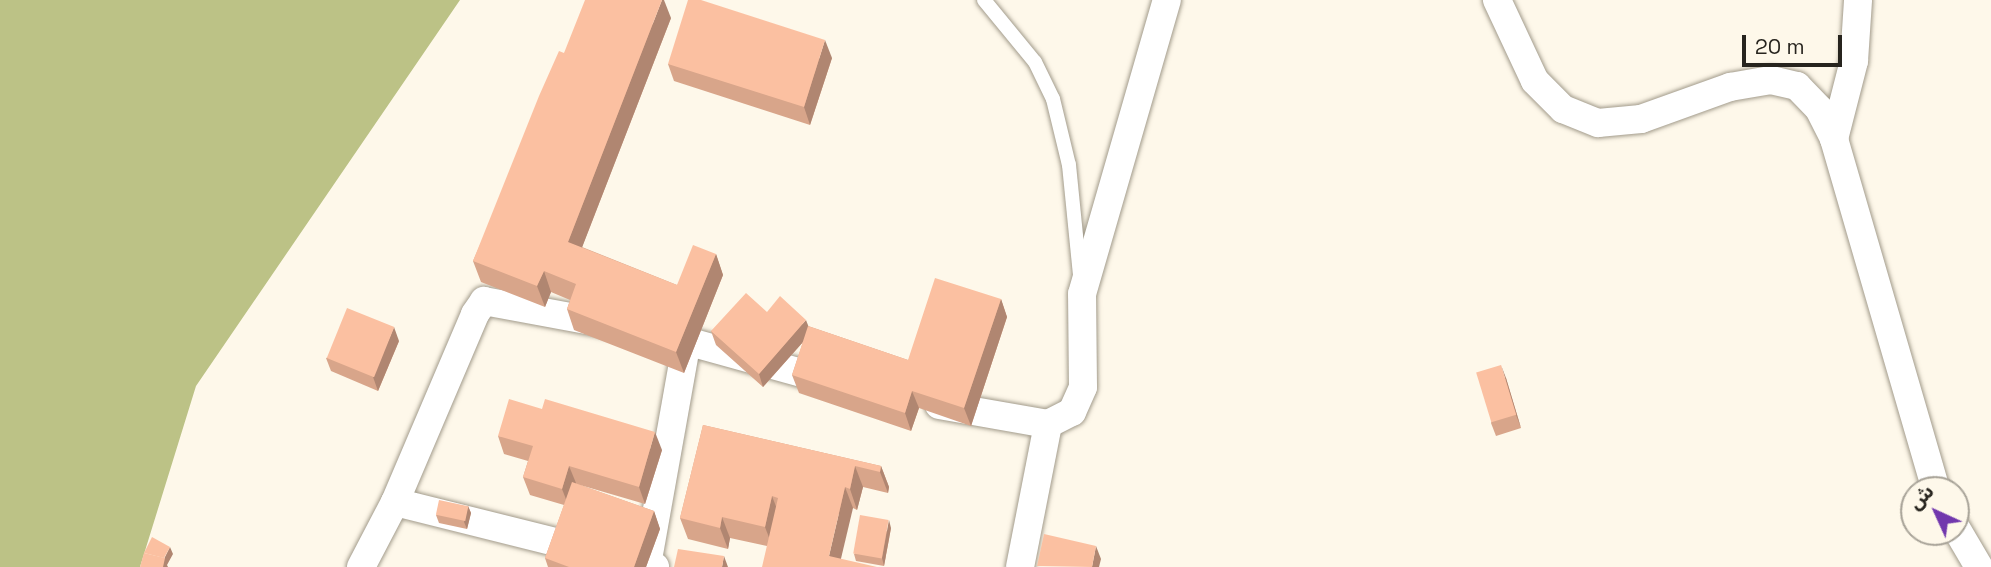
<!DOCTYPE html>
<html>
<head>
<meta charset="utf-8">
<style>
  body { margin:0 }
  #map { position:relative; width:1991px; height:567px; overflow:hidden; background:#fef8ea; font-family:"Space Grotesk","Noto Sans Arabic",sans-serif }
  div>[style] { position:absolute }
  .forest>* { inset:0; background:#bcc286 }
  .roads { filter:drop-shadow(0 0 2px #a29b8b) drop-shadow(0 0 2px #a29b8b) }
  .lane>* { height:14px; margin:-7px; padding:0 7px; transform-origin:7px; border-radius:7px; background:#fff }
  .street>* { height:28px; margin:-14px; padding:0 14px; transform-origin:14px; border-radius:14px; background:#fff }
  .wall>* { inset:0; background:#d8a58a }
  .shaded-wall>* { inset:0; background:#b08671 }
  .building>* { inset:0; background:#fbc0a1; transform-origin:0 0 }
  span { translate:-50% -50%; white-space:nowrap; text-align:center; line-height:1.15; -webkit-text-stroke:7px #fef8ea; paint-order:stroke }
  .north { position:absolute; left:1900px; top:476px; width:70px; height:70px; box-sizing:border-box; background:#fef8ea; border:2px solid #a8a398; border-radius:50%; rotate:315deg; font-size:19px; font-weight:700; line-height:28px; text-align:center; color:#27241e }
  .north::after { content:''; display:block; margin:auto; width:24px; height:32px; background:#7137ad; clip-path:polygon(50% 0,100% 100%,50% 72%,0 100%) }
  .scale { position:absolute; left:1742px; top:35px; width:100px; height:32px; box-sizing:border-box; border:4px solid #27241e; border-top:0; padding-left:9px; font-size:21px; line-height:24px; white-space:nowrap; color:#27241e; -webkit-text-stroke:5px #fef8ea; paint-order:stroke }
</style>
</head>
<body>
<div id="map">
  <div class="forest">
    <div style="clip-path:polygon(0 0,460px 0,196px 386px,140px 567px,0 567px)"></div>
  </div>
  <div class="roads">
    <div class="lane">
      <div style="left:984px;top:0;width:80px;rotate:50.6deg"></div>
      <div style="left:1035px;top:62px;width:41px;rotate:64.1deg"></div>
      <div style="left:1053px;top:99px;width:68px;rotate:76.4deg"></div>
      <div style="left:1069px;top:165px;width:112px;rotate:84.3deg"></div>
    </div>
    <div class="street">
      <div style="left:1497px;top:0;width:89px;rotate:64.9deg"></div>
      <div style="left:1535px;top:81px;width:40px;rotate:45deg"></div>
      <div style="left:1563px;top:109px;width:38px;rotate:22deg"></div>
      <div style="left:1598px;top:123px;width:43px;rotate:-5.3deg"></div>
      <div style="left:1641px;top:119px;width:95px;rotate:-19.8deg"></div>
      <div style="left:1730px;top:87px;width:42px;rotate:-9.7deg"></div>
      <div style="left:1771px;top:80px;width:27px;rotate:13deg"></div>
      <div style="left:1797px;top:86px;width:32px;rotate:46deg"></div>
      <div style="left:1819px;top:109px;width:34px;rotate:63deg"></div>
      <div style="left:1834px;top:139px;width:366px;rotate:73.8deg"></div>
      <div style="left:1834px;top:139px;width:81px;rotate:-75.6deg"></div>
      <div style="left:1854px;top:61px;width:61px;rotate:-86.2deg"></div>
      <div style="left:661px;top:334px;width:176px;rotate:15.5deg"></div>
      <div style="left:939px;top:405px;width:111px;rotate:9.9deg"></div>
      <div style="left:1048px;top:424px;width:27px;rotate:-27deg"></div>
      <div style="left:1072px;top:412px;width:27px;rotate:-66deg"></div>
      <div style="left:1083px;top:387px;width:93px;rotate:-90.6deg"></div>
      <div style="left:1082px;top:294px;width:306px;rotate:-73.9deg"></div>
      <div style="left:395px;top:502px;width:268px;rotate:14deg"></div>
      <div style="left:1956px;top:528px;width:45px;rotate:59.5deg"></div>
      <div style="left:649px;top:554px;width:217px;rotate:-79.9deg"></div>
      <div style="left:361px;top:567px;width:73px;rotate:-62.4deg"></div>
      <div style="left:395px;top:502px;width:204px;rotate:-66.9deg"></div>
      <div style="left:475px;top:314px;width:16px;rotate:-55deg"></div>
      <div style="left:484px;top:301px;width:126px;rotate:10.5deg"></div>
      <div style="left:1020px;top:567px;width:146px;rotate:-78.9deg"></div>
    </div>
  </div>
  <div class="wall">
    <div style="clip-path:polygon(671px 18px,582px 247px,677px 285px,716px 254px,723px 275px,684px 373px,574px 330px,567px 309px,570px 300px,551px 292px,545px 307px,481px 282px,473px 261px,564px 53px)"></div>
    <div style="clip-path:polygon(832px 58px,810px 125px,674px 81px,668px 64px)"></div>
    <div style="clip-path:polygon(1001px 299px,1007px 317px,971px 426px,919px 408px,911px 431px,799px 393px,792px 375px,803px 342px,763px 387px,716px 345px,711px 331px,767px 312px,908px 360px)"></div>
    <div style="clip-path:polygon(399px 341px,378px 391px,331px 371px,326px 358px)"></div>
    <div style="clip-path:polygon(1506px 378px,1521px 428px,1496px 436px,1491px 423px)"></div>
    <div style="clip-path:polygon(703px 425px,881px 466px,889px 487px,888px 493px,863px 487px,857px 510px,853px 508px,767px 546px,730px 538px,728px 549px,688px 539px,680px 518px)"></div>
    <div style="clip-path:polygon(498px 436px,662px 450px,645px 504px,580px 485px,654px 511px,660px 529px,646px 567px,548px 567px,545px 558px,564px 505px,530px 495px,523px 477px,528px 461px,504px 454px)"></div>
    <div style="clip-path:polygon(468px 506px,471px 513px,467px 529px,439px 523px,436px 515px)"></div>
    <div style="clip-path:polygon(891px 528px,884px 566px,856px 561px,854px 554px)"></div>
  </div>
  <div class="shaded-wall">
    <div style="clip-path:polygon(662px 0,664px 0,671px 18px,576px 263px,568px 242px)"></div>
    <div style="clip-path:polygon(825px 40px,832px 58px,810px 125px,804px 107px)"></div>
    <div style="clip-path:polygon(716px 254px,723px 275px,684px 373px,676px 352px)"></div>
    <div style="clip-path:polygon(544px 271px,551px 292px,545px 307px,537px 286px)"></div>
    <div style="clip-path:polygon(1001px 299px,1007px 317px,971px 426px,964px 408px)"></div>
    <div style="clip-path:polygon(806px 320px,811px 333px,763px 387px,759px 374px)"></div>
    <div style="clip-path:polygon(394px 327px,399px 341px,378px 391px,373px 377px)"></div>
    <div style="clip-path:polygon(1501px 365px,1506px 378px,1521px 428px,1516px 415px)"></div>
    <div style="clip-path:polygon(912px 391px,919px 408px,911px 431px,905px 413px)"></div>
    <div style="clip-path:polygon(655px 432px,662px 450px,645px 504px,639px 487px)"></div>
    <div style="clip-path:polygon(569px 466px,576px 483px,569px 507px,562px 489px)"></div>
    <div style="clip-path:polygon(855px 466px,863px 487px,857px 510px,850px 489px)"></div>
    <div style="clip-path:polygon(881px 466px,889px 487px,888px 493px,880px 472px)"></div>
    <div style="clip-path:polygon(845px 487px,853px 508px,839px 567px,829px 556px)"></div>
    <div style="clip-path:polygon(772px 496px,780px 517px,773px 548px,765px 527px)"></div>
    <div style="clip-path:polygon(468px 506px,471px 513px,467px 529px,464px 522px)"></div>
    <div style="clip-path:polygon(654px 511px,660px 529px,646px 567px,634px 567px)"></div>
    <div style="clip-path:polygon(722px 517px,730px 538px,728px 549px,720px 528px)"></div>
    <div style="clip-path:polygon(889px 520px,891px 528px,884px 566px,882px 558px)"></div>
    <div style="clip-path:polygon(1096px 546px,1101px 559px,1099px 567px,1092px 567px)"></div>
    <div style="clip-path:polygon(170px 547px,173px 554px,167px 565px,168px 567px,163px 567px,162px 563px)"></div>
    <div style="clip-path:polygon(724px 556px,728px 567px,722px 567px)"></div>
  </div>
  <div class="building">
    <div style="clip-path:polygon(585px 0,662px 0,568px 242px,677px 285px,693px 245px,716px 254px,676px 352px,567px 309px,576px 284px,544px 271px,537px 286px,473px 261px,539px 96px,559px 51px,564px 53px)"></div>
    <div style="clip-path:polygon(688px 0,701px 0,825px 40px,804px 107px,668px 64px)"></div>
    <div style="clip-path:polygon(935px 278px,1001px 299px,964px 408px,912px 391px,905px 413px,792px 375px,808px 326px,908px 360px)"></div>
    <div style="clip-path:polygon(746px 293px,767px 312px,780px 296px,806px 320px,759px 374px,711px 331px)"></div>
    <div style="left:347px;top:308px;width:51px;height:54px;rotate:22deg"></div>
    <div style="left:1501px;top:365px;width:52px;height:26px;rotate:73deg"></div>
    <div style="clip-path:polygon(509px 399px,542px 409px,545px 399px,655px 432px,639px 487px,569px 466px,562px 489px,523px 477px,533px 446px,498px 436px)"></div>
    <div style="clip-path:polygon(703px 425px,881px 466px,880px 472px,855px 466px,850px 489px,845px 487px,829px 556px,877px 567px,762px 567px,778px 498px,772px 496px,765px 527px,722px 517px,720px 528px,680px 518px)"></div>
    <div style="clip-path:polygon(572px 482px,654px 511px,634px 567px,569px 567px,545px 558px)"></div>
    <div style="left:439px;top:500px;width:30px;height:15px;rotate:12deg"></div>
    <div style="left:860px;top:515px;width:29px;height:39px;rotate:10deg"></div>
    <div style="clip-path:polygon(1044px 534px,1096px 546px,1092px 567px,1037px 566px)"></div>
    <div style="clip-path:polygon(152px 537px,170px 547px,164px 558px,144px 553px)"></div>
    <div style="clip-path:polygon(678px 549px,724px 556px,722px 567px,674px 567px)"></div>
    <div style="clip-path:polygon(144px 553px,165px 558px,163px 567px,140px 567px)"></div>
  </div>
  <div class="north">ش</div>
  <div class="scale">20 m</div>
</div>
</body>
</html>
